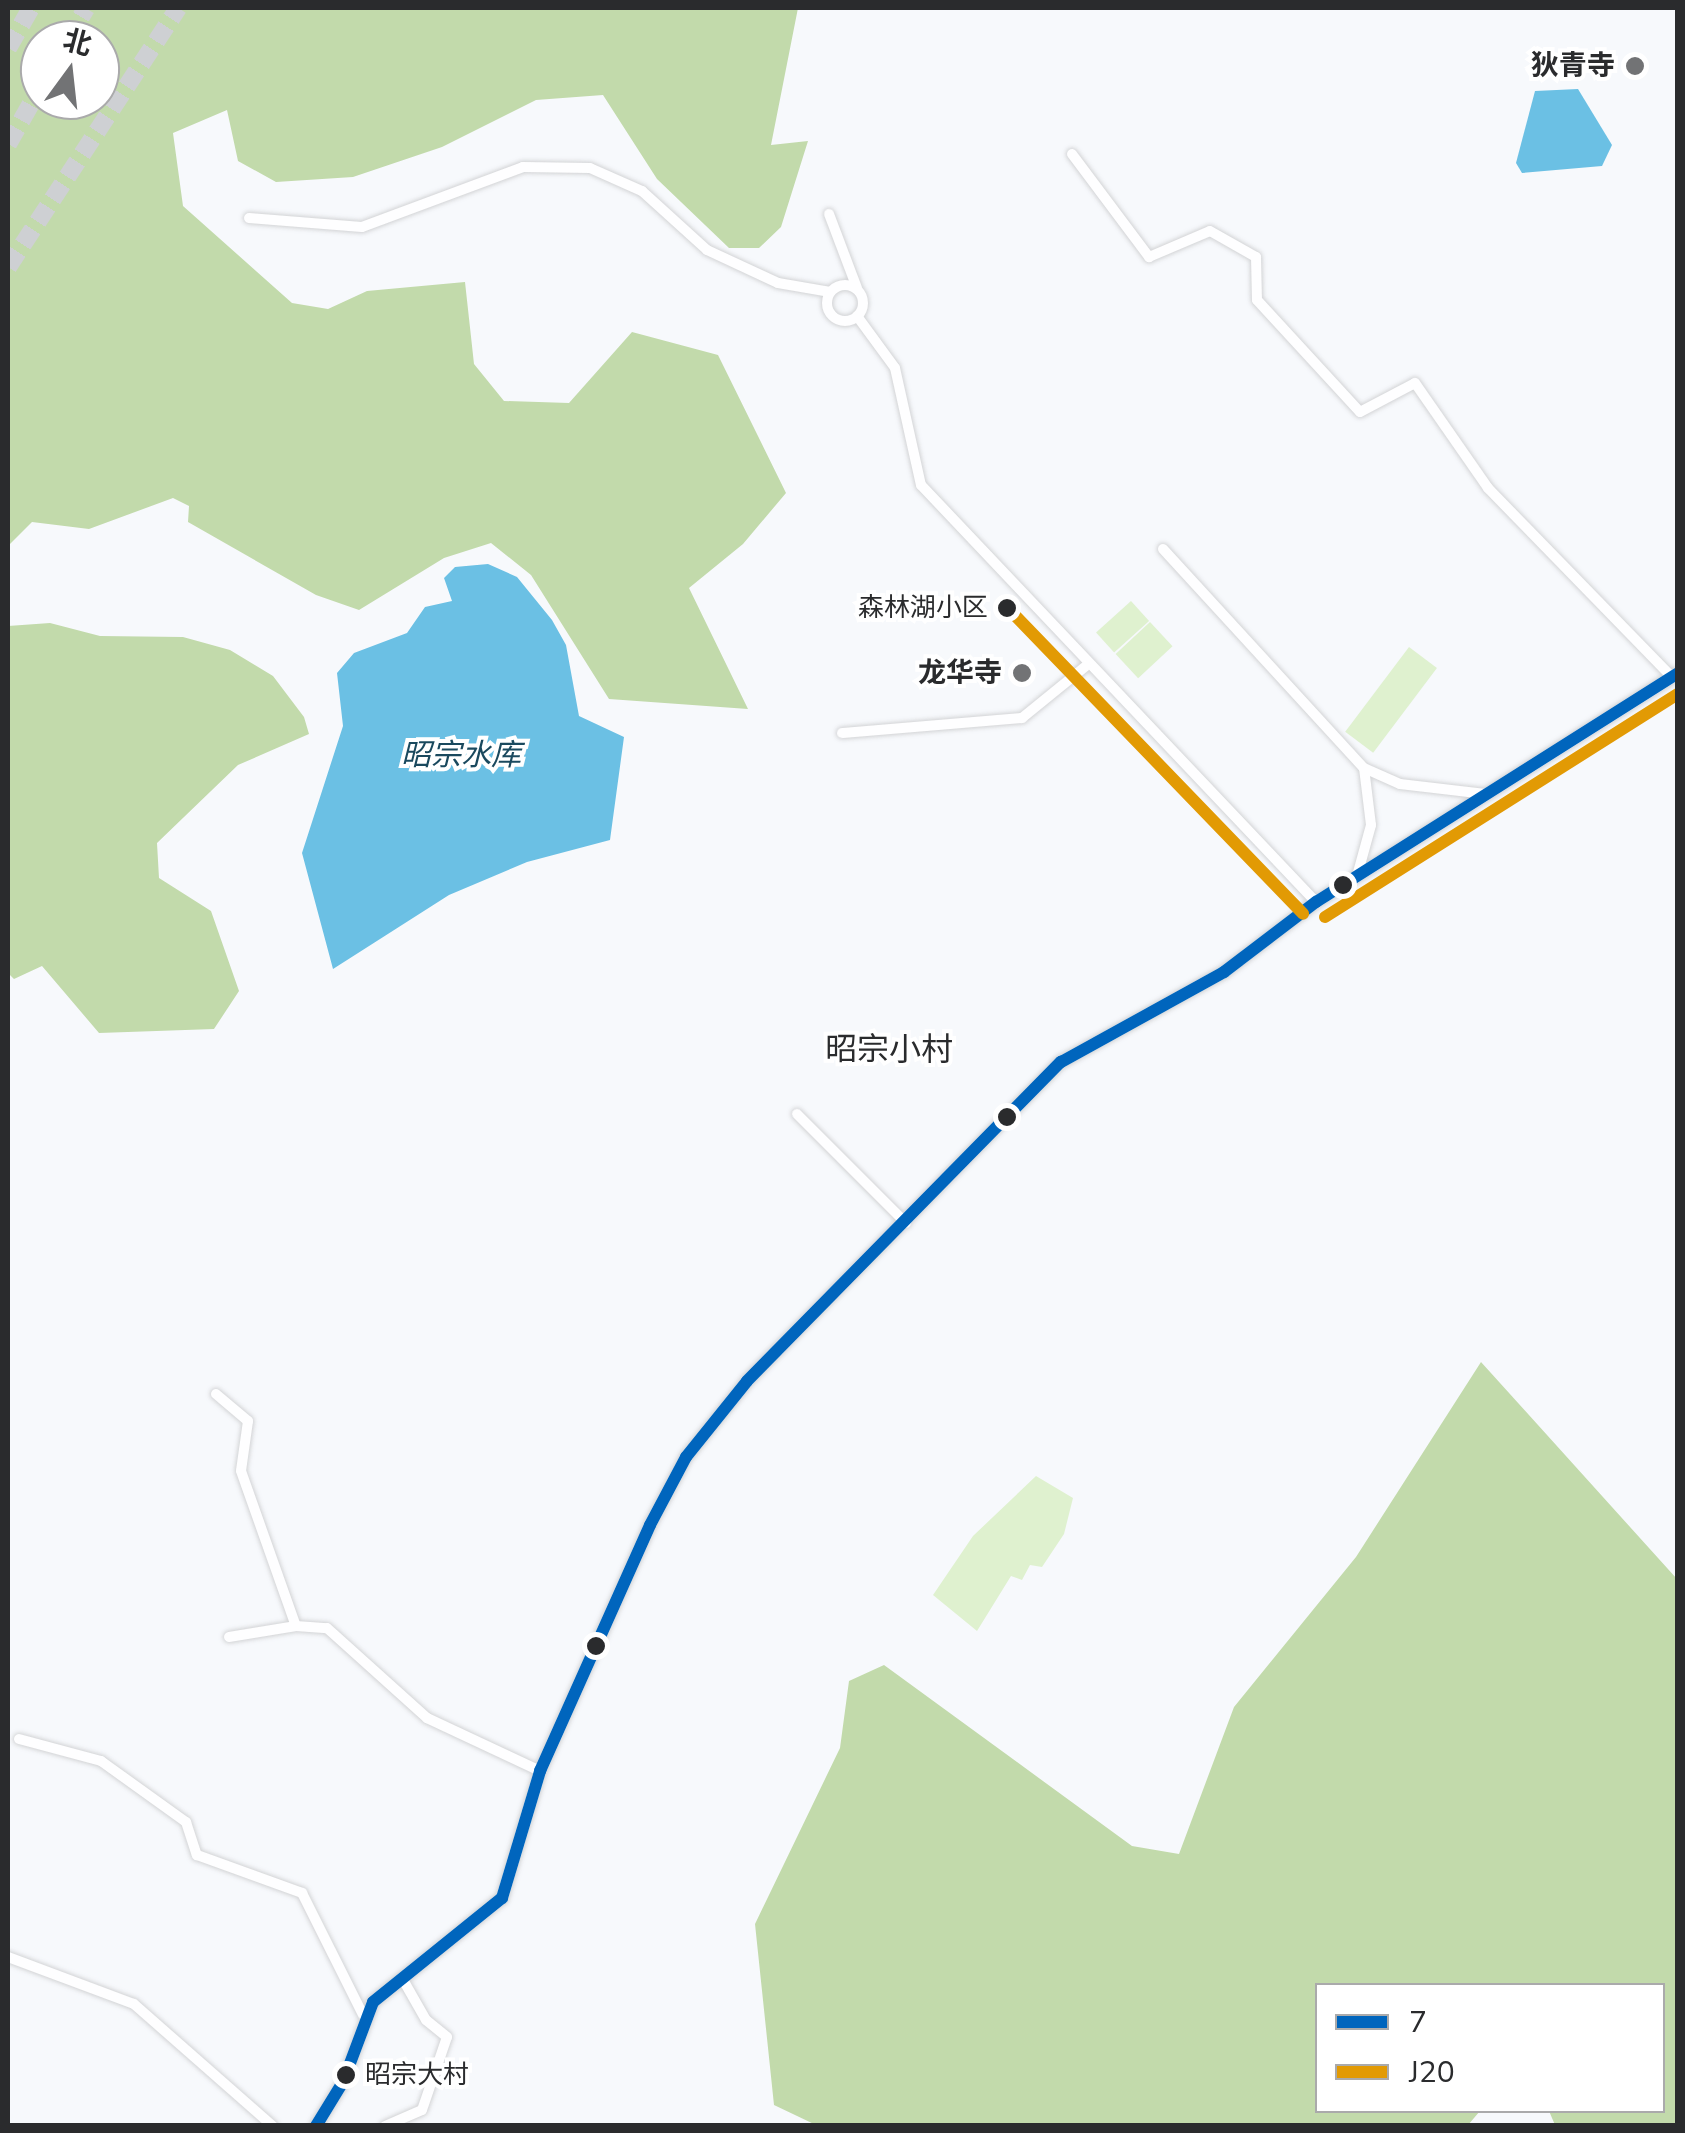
<!DOCTYPE html>
<html>
<head>
<meta charset="utf-8">
<style>
  body { margin:0 }
  #map { position:relative; width:1685px; height:2133px; overflow:hidden; background:#f7f9fc; font-family:"Nunito Sans","Noto Sans SC",sans-serif }
  div>[style] { position:absolute }
  .green>* { inset:0; background:#dff1cf; transform-origin:0 0 }
  .forest>* { inset:0; background:#c2daab }
  .water>* { inset:0; background:#6bc0e4 }
  .motorway-tunnel>* { height:18px; margin-top:-9px; transform-origin:0; background:repeating-linear-gradient(90deg,#ced0d3 0 18px,transparent 0 27px) }
  .roads { filter:drop-shadow(0 0 2px #d3d4d6) drop-shadow(0 0 2px #d3d4d6) }
  .minor>* { height:10px; margin:-5px; padding:0 5px; transform-origin:5px; border-radius:5px; background:#fefeff }
  .minor>.ring { margin:-5px; padding:0; box-sizing:content-box; background:none; border:10px solid #fefeff; border-radius:50% }
  .tertiary>* { height:12px; margin:-6px; padding:0 6px; transform-origin:6px; border-radius:6px; background:#fefeff }
  .bus-1>* { height:12px; margin:-6px; padding:0 6px; transform-origin:6px; border-radius:6px; background:#0065bd }
  .bus-2>* { height:12px; margin:-6px; padding:0 6px; transform-origin:6px; border-radius:6px; background:#e29a04 }
  .dots>* { width:28px; height:28px; translate:-50% -50%; box-sizing:border-box; border:5px solid #fff; border-radius:50% }
  span { translate:-50% -50%; white-space:nowrap; text-align:center; line-height:1.15; -webkit-text-stroke:8px #fff; paint-order:stroke }
  .bus-label { font-size:26px; color:#2a2b2d }
  .right { translate:-100% -50%; text-align:right }
  .left { translate:0 -50%; text-align:left }
  .poi-label { font-size:28px; color:#2a2b2d; font-weight:700 }
  .water-label { font-size:30px; color:#1a495e; font-style:italic }
  .quarter-label { font-size:32px; color:#2a2b2d }
  .frame { position:absolute; inset:0; border:10px solid #2a2b2d; pointer-events:none }
  .legend { position:absolute; left:1315px; top:1983px; width:350px; height:130px; box-sizing:border-box; background:#fff; border:2px solid #aaaaab; margin:0; padding:12px 18px; list-style:none; font-size:30px; color:#2a2b2d }
  .legend li { display:flex; align-items:center; gap:20px; height:50px }
  .legend b { width:50px; border:2px solid #aaaaab }
  .north { position:absolute; left:20px; top:20px; width:100px; height:100px; box-sizing:border-box; background:#fff; border:2px solid #aaaaab; border-radius:50%; rotate:15deg; font-size:28px; font-weight:700; line-height:40px; text-align:center; color:#2a2b2d }
  .north::after { content:''; display:block; margin:auto; width:35px; height:45px; background:#727375; clip-path:polygon(50% 0,100% 100%,50% 72%,0 100%) }
</style>
</head>
<body>
<div id="map">
  <div class="green">
    <div style="left:1131px;top:601px;width:27px;height:47px;rotate:48deg"></div>
    <div style="left:1150px;top:622px;width:33px;height:47px;rotate:47deg"></div>
    <div style="left:1409px;top:647px;width:35px;height:106px;rotate:37deg"></div>
    <div style="clip-path:polygon(1036px 1476px,1073px 1498px,1064px 1534px,1042px 1567px,1030px 1565px,1022px 1580px,1011px 1576px,977px 1631px,933px 1595px,973px 1536px)"></div>
  </div>
  <div class="forest">
    <div style="clip-path:polygon(evenodd,8px 8px,798px 8px,771px 145px,808px 141px,781px 227px,759px 248px,729px 248px,657px 179px,603px 95px,536px 100px,442px 147px,353px 177px,276px 182px,238px 161px,227px 110px,173px 133px,183px 206px,292px 303px,328px 309px,367px 291px,465px 282px,474px 364px,504px 401px,569px 403px,632px 332px,718px 355px,786px 493px,743px 544px,689px 588px,748px 709px,609px 699px,531px 575px,491px 543px,444px 558px,359px 610px,316px 595px,188px 522px,189px 506px,173px 498px,89px 529px,32px 522px,8px 546px,8px 8px,40px 40px,100px 40px,100px 100px,40px 100px,40px 40px)"></div>
    <div style="clip-path:polygon(50px 623px,100px 636px,183px 637px,230px 650px,273px 676px,304px 717px,309px 734px,238px 765px,157px 843px,159px 878px,211px 911px,239px 991px,214px 1029px,99px 1033px,42px 966px,14px 979px,8px 973px,8px 626px)"></div>
    <div style="clip-path:polygon(1481px 1362px,1677px 1579px,1677px 2125px,1555px 2125px,1549px 2111px,1662px 2110px,1662px 1986px,1318px 1986px,1318px 2110px,1480px 2111px,1468px 2125px,816px 2125px,774px 2105px,755px 1924px,840px 1748px,849px 1681px,884px 1665px,1132px 1846px,1179px 1854px,1234px 1707px,1356px 1557px)"></div>
  </div>
  <div class="water">
    <div style="clip-path:polygon(1578px 89px,1612px 145px,1602px 166px,1522px 173px,1516px 163px,1535px 91px)"></div>
    <div style="clip-path:polygon(488px 564px,517px 577px,552px 620px,566px 645px,579px 716px,624px 737px,610px 840px,527px 862px,449px 895px,333px 969px,302px 853px,343px 726px,337px 673px,354px 653px,407px 633px,425px 607px,452px 601px,444px 578px,455px 567px)"></div>
  </div>
  <div class="motorway-tunnel">
    <div style="left:67px;top:40px;width:37px;rotate:-59deg"></div>
    <div style="left:8px;top:48px;width:46px;rotate:-60.1deg"></div>
    <div style="left:8px;top:144px;width:64px;rotate:-60.3deg"></div>
    <div style="left:8px;top:267px;width:310px;rotate:-56.7deg"></div>
  </div>
  <div class="roads">
    <div class="minor">
      <div style="left:1072px;top:154px;width:129px;rotate:53.2deg"></div>
      <div style="left:1149px;top:257px;width:66px;rotate:-23.1deg"></div>
      <div style="left:1210px;top:231px;width:53px;rotate:29.5deg"></div>
      <div style="left:1256px;top:257px;width:43px;rotate:88.7deg"></div>
      <div style="left:1257px;top:300px;width:152px;rotate:47.4deg"></div>
      <div style="left:1360px;top:412px;width:62px;rotate:-27.8deg"></div>
      <div style="left:1415px;top:383px;width:128px;rotate:55.2deg"></div>
      <div style="left:1488px;top:488px;width:264px;rotate:45.8deg"></div>
      <div style="left:829px;top:214px;width:79px;rotate:69.3deg"></div>
      <div style="left:249px;top:218px;width:113px;rotate:4.6deg"></div>
      <div style="left:362px;top:227px;width:172px;rotate:-20.4deg"></div>
      <div style="left:523px;top:167px;width:67px;rotate:0.9deg"></div>
      <div style="left:590px;top:168px;width:57px;rotate:23.9deg"></div>
      <div style="left:642px;top:191px;width:88px;rotate:42.2deg"></div>
      <div style="left:707px;top:250px;width:78px;rotate:24.9deg"></div>
      <div style="left:778px;top:283px;width:53px;rotate:9.8deg"></div>
      <div class="ring" style="left:827px;top:285px;width:26px;height:26px"></div>
      <div style="left:857px;top:316px;width:64px;rotate:53.8deg"></div>
      <div style="left:895px;top:368px;width:120px;rotate:77.5deg"></div>
      <div style="left:921px;top:485px;width:574px;rotate:46.55deg"></div>
      <div style="left:1163px;top:549px;width:297px;rotate:47.5deg"></div>
      <div style="left:842px;top:733px;width:181px;rotate:-4.8deg"></div>
      <div style="left:1022px;top:718px;width:82px;rotate:-39.1deg"></div>
      <div style="left:1357px;top:876px;width:53px;rotate:-74.6deg"></div>
      <div style="left:1371px;top:825px;width:57px;rotate:-97deg"></div>
      <div style="left:1364px;top:768px;width:39px;rotate:24deg"></div>
      <div style="left:1400px;top:784px;width:86px;rotate:6.7deg"></div>
      <div style="left:797px;top:1114px;width:154px;rotate:45deg"></div>
      <div style="left:216px;top:1394px;width:42px;rotate:40.2deg"></div>
      <div style="left:248px;top:1421px;width:50px;rotate:98deg"></div>
      <div style="left:241px;top:1471px;width:164px;rotate:70.5deg"></div>
      <div style="left:296px;top:1626px;width:31px;rotate:4deg"></div>
      <div style="left:327px;top:1628px;width:135px;rotate:42deg"></div>
      <div style="left:427px;top:1718px;width:125px;rotate:25.1deg"></div>
      <div style="left:229px;top:1637px;width:68px;rotate:-9.3deg"></div>
      <div style="left:19px;top:1739px;width:85px;rotate:15deg"></div>
      <div style="left:101px;top:1761px;width:105px;rotate:35.7deg"></div>
      <div style="left:186px;top:1822px;width:35px;rotate:72deg"></div>
      <div style="left:197px;top:1855px;width:112px;rotate:19.9deg"></div>
      <div style="left:302px;top:1893px;width:136px;rotate:63.4deg"></div>
      <div style="left:8px;top:1957px;width:134px;rotate:20.5deg"></div>
      <div style="left:134px;top:2004px;width:185px;rotate:41.3deg"></div>
      <div style="left:385px;top:2126px;width:40px;rotate:-23.4deg"></div>
      <div style="left:422px;top:2110px;width:77px;rotate:-71.1deg"></div>
      <div style="left:447px;top:2037px;width:27px;rotate:-141deg"></div>
      <div style="left:426px;top:2020px;width:48px;rotate:-119.7deg"></div>
    </div>
    <div class="tertiary">
      <div style="left:316px;top:2126px;width:52px;rotate:-58.5deg"></div>
      <div style="left:343px;top:2082px;width:85px;rotate:-69.4deg"></div>
      <div style="left:373px;top:2002px;width:166px;rotate:-38.9deg"></div>
      <div style="left:502px;top:1898px;width:133px;rotate:-73.3deg"></div>
      <div style="left:540px;top:1771px;width:269px;rotate:-65.9deg"></div>
      <div style="left:650px;top:1525px;width:77px;rotate:-62.1deg"></div>
      <div style="left:686px;top:1457px;width:97px;rotate:-51.2deg"></div>
      <div style="left:747px;top:1381px;width:448px;rotate:-45.5deg"></div>
      <div style="left:1061px;top:1062px;width:186px;rotate:-28.9deg"></div>
      <div style="left:1224px;top:972px;width:116px;rotate:-37.3deg"></div>
      <div style="left:1316px;top:902px;width:428px;rotate:-32.3deg"></div>
    </div>
  </div>
  <div class="bus-1">
    <div style="left:316px;top:2126px;width:52px;rotate:-58.5deg"></div>
    <div style="left:343px;top:2082px;width:85px;rotate:-69.4deg"></div>
    <div style="left:373px;top:2002px;width:166px;rotate:-38.9deg"></div>
    <div style="left:502px;top:1898px;width:133px;rotate:-73.3deg"></div>
    <div style="left:540px;top:1771px;width:269px;rotate:-65.9deg"></div>
    <div style="left:650px;top:1525px;width:77px;rotate:-62.1deg"></div>
    <div style="left:686px;top:1457px;width:97px;rotate:-51.2deg"></div>
    <div style="left:747px;top:1381px;width:448px;rotate:-45.5deg"></div>
    <div style="left:1061px;top:1062px;width:186px;rotate:-28.9deg"></div>
    <div style="left:1224px;top:972px;width:116px;rotate:-37.3deg"></div>
    <div style="left:1316px;top:902px;width:428px;rotate:-32.3deg"></div>
  </div>
  <div class="bus-2">
    <div style="left:1003px;top:603px;width:432px;rotate:46deg"></div>
    <div style="left:1325px;top:917px;width:418px;rotate:-32.3deg"></div>
  </div>
  <div class="dots">
    <div style="left:1635px;top:66px;background:#727375"></div>
    <div style="left:1007px;top:608px;background:#2a2b2d"></div>
    <div style="left:1022px;top:673px;background:#727375"></div>
    <div style="left:1343px;top:885px;background:#2a2b2d"></div>
    <div style="left:1007px;top:1117px;background:#2a2b2d"></div>
    <div style="left:596px;top:1646px;background:#2a2b2d"></div>
    <div style="left:346px;top:2075px;background:#2a2b2d"></div>
  </div>
  <div class="bus-label">
    <span class="right" style="left:988px;top:608px">森林湖小区</span>
    <span class="left" style="left:365px;top:2075px">昭宗大村</span>
  </div>
  <div class="poi-label">
    <span class="right" style="left:1615px;top:66px">狄青寺</span>
    <span class="right" style="left:1002px;top:673px">龙华寺</span>
  </div>
  <div class="water-label">
    <span style="left:461px;top:756px">昭宗水库</span>
  </div>
  <div class="quarter-label">
    <span style="left:889px;top:1050px">昭宗小村</span>
  </div>
  <div class="frame"></div>
  <ul class="legend">
  <li><b style="height:12px;background:#0065bd"></b>7</li>
  <li><b style="height:12px;background:#e29a04"></b>J20</li>
  </ul>
  <div class="north">北</div>
</div>
</body>
</html>
